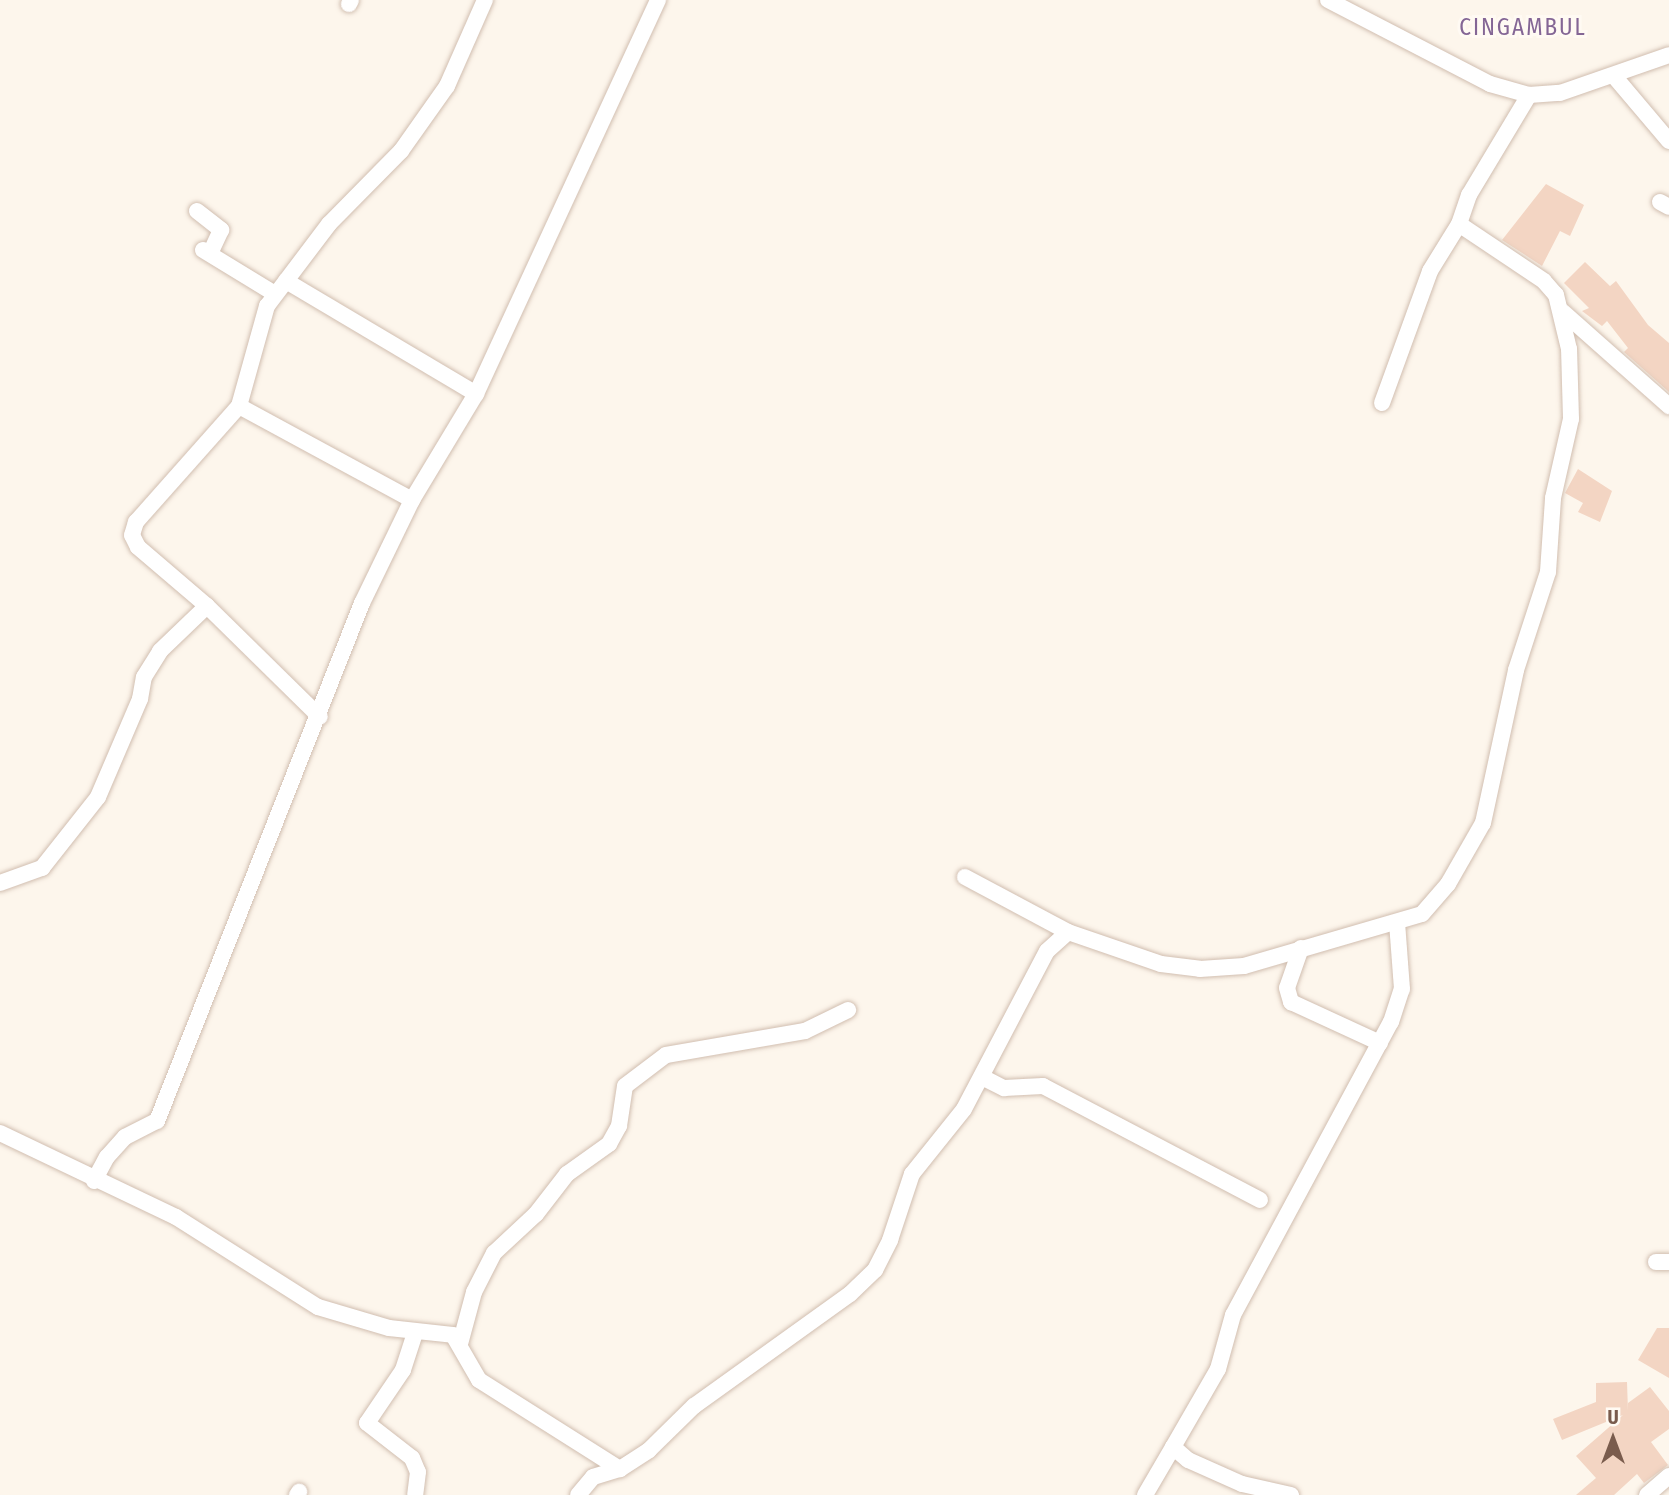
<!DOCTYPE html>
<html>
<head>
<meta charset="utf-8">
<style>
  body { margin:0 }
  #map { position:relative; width:1669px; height:1495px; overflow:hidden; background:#fdf6ec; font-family:"Fira Sans Condensed",sans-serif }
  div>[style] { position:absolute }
  .building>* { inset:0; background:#f3d5c3 }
  .roads { filter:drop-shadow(0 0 2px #d1beb0) drop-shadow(0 0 2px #d1beb0) }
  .minor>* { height:16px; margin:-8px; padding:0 8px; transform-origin:8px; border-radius:8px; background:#fff }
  span { translate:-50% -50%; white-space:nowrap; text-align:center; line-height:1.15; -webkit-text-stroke:6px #fffaf3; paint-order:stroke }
  .quarter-label { font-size:23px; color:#846695; letter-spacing:2px }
  .north { position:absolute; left:1578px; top:1404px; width:70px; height:70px; -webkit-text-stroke:5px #fffaf3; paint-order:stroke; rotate:0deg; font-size:19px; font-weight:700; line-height:28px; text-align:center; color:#7a5c4d }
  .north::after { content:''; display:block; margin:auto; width:24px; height:32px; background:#7a5c4d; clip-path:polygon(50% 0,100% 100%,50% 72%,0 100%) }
</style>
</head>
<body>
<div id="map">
  <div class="building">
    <div style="clip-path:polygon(1546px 184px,1584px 205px,1570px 236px,1560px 231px,1542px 266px,1502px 240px)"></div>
    <div style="clip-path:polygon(1585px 262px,1610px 286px,1616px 281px,1648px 325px,1669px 343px,1669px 392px,1624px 352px,1628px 348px,1607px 321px,1602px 326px,1582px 311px,1589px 308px,1564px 283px)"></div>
    <div style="clip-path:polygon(1578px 469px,1612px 491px,1600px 522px,1578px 512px,1583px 503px,1565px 493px)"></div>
    <div style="clip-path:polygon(1657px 1328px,1669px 1328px,1669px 1378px,1638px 1360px)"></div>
    <div style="clip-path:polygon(1627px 1382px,1628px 1411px,1628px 1403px,1650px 1387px,1669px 1411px,1669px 1429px,1651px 1442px,1668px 1465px,1644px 1483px,1637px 1474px,1614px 1495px,1576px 1495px,1596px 1478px,1576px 1456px,1623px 1415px,1562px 1440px,1553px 1419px,1596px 1402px,1596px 1383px)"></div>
  </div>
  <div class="roads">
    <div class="minor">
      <div style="left:1328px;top:0;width:182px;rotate:27.4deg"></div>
      <div style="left:1490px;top:84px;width:41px;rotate:15.8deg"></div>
      <div style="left:1529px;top:95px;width:31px;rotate:-4deg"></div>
      <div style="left:1560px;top:93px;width:115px;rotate:-19.2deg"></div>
      <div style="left:349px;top:4px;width:4px;rotate:-63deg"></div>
      <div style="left:1614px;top:76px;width:85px;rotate:49.8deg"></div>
      <div style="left:1660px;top:202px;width:10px;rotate:29deg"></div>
      <div style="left:197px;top:211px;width:31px;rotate:38deg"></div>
      <div style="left:221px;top:230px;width:26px;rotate:115deg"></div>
      <div style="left:203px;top:250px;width:84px;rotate:31.4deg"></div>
      <div style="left:286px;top:281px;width:221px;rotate:30.7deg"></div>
      <div style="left:1563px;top:312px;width:142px;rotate:41.6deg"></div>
      <div style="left:1382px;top:403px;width:140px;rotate:-70deg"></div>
      <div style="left:1430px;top:271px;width:55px;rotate:-58.3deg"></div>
      <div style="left:239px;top:406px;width:197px;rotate:28.5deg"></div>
      <div style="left:207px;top:606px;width:158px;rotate:44.5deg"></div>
      <div style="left:965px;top:877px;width:117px;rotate:28.1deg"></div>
      <div style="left:0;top:883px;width:45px;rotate:-19.7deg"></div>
      <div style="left:42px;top:868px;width:90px;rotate:-51.7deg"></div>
      <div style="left:98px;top:797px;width:107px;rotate:-66.8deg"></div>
      <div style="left:140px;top:699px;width:22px;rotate:-80deg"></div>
      <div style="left:144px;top:677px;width:31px;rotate:-58deg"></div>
      <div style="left:160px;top:651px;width:65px;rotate:-43.8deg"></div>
      <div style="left:207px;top:606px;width:91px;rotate:-139.5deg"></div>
      <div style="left:138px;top:547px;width:13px;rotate:-117deg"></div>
      <div style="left:132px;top:535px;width:14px;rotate:-73deg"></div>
      <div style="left:136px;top:522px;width:155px;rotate:-48.4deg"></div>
      <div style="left:239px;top:406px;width:104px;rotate:-74.4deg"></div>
      <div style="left:267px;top:306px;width:103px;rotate:-52.9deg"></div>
      <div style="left:329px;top:224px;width:103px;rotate:-45.4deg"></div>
      <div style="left:401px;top:151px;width:80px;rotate:-54.7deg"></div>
      <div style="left:447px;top:86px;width:94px;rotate:-66.2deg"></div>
      <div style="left:1301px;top:948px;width:42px;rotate:109.3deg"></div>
      <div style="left:1287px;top:988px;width:15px;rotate:74deg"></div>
      <div style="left:1291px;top:1002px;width:98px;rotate:24.7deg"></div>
      <div style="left:982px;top:1077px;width:25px;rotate:27deg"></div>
      <div style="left:1004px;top:1088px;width:39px;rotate:-3deg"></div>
      <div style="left:1043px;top:1086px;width:245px;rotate:27.7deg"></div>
      <div style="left:0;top:1133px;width:195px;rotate:25.5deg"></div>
      <div style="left:176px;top:1217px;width:168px;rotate:32.4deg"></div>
      <div style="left:318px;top:1307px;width:74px;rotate:16.5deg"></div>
      <div style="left:389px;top:1328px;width:64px;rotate:6.2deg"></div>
      <div style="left:453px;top:1335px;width:52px;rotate:60deg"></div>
      <div style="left:479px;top:1380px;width:167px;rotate:32.3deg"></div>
      <div style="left:94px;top:1181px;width:27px;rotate:-62deg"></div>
      <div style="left:107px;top:1157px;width:27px;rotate:-48deg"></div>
      <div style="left:125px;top:1137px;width:36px;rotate:-27deg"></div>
      <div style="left:157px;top:1121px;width:557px;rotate:-68.41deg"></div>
      <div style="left:362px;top:603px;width:114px;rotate:-64.1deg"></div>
      <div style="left:412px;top:500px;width:124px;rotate:-58.9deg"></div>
      <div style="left:476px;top:394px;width:434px;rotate:-65.2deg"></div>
      <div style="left:1656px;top:1262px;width:13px"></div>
      <div style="left:415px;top:1333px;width:39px;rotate:108deg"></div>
      <div style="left:403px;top:1370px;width:64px;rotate:124.2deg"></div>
      <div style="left:367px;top:1423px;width:57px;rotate:37.9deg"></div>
      <div style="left:412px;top:1458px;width:15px;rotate:67deg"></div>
      <div style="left:418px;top:1472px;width:23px;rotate:97deg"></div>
      <div style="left:460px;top:1344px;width:54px;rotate:-74.9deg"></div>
      <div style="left:474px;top:1292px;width:44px;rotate:-62.9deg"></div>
      <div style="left:494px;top:1253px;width:57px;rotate:-42.9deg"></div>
      <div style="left:536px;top:1214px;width:51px;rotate:-52.2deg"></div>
      <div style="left:567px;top:1174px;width:52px;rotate:-35.5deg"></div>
      <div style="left:609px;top:1144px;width:21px;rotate:-61deg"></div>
      <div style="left:619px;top:1126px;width:40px;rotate:-81.5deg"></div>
      <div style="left:625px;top:1086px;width:51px;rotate:-37.1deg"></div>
      <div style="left:666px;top:1055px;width:141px;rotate:-9.8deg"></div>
      <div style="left:805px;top:1031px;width:48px;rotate:-26deg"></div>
      <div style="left:297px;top:1495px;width:4px;rotate:-56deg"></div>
      <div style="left:578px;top:1495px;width:23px;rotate:-50deg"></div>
      <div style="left:593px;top:1477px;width:28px;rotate:-17deg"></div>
      <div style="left:620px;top:1469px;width:35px;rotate:-33deg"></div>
      <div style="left:649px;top:1450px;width:63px;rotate:-44.4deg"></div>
      <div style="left:694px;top:1406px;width:192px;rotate:-35.7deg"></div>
      <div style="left:850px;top:1294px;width:35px;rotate:-44deg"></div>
      <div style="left:875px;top:1270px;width:34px;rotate:-63deg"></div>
      <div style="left:890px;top:1240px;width:70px;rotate:-71.6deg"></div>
      <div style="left:912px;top:1174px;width:83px;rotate:-51.3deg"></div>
      <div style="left:964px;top:1109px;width:178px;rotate:-62.3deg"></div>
      <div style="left:1047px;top:951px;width:28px;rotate:-42deg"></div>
      <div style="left:1068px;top:932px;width:98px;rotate:19deg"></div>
      <div style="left:1161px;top:964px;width:39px;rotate:7deg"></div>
      <div style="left:1200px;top:969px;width:44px;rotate:-3.9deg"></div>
      <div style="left:1244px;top:966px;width:185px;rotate:-16.3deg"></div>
      <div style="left:1422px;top:914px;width:40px;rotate:-49deg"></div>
      <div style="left:1448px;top:884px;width:70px;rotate:-60.2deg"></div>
      <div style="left:1483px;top:823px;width:157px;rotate:-77.8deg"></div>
      <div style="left:1516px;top:670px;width:103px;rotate:-71.9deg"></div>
      <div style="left:1548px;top:572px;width:74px;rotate:-86.1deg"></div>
      <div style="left:1553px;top:498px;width:81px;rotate:-77.2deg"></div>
      <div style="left:1571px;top:419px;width:70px;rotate:-91.6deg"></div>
      <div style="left:1569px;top:349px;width:56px;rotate:-103.5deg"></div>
      <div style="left:1556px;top:295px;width:18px;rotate:-131deg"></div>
      <div style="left:1544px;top:281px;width:102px;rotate:-146.2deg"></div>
      <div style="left:1459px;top:224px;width:31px;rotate:-71deg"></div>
      <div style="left:1469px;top:195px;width:117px;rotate:-59deg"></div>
      <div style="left:1145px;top:1495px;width:56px;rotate:-59.7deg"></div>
      <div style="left:1291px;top:1495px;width:50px;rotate:-167.3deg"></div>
      <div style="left:1242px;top:1484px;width:59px;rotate:-156deg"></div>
      <div style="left:1188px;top:1460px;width:20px;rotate:-139deg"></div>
      <div style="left:1173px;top:1447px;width:90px;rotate:-60deg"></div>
      <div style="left:1218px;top:1369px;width:56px;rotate:-74.5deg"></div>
      <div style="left:1233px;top:1315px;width:333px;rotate:-61.7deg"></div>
      <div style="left:1391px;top:1022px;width:35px;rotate:-72deg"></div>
      <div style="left:1402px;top:989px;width:66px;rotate:-94.3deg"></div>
      <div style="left:1647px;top:1495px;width:29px;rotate:-41deg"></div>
    </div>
  </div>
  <div class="quarter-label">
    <span style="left:1523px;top:27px">CINGAMBUL</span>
  </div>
  <div class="north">U</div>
</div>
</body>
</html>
